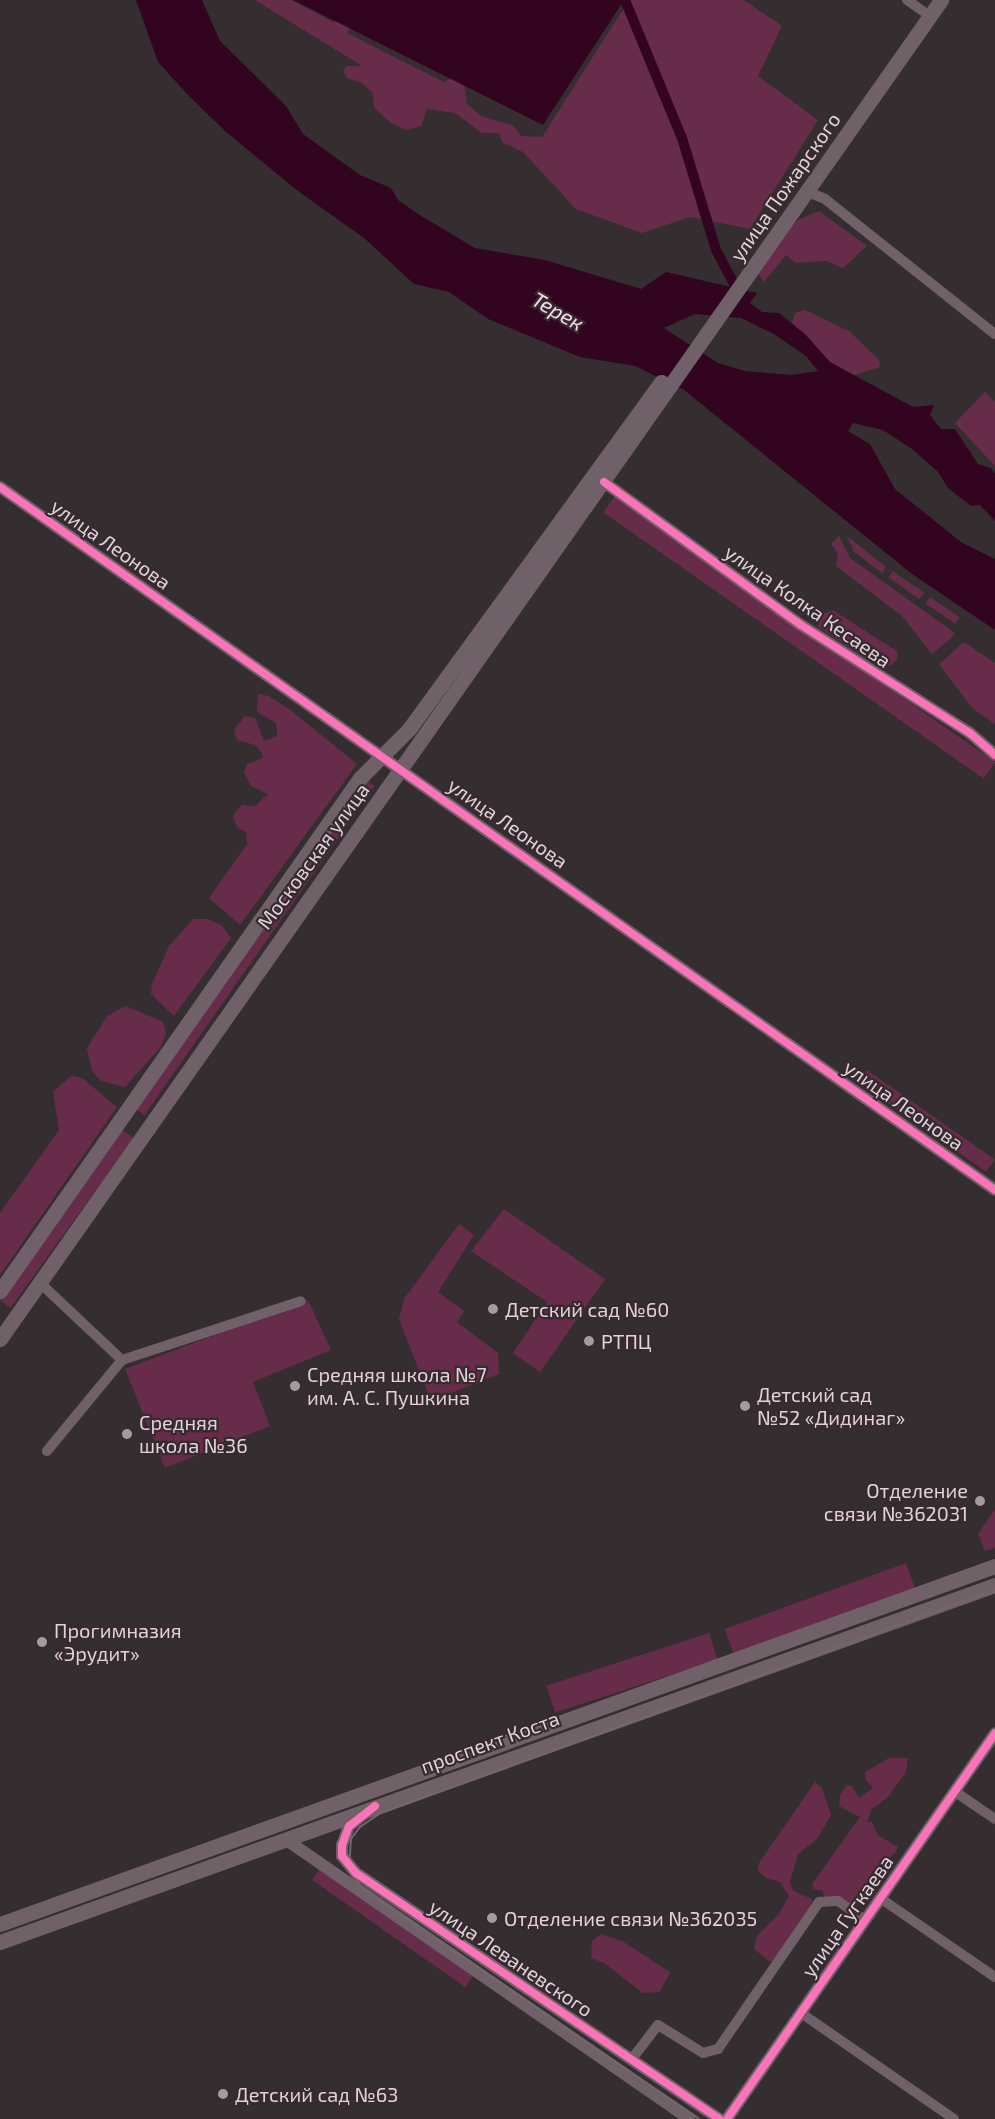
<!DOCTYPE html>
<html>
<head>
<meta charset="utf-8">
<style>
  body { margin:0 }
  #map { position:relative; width:995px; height:2119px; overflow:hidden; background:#342e31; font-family:"Exo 2",sans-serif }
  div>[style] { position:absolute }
  .green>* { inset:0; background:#662c49; transform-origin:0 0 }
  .water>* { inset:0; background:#33041f }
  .canal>* { height:10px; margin:-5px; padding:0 5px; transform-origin:5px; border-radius:5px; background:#33041f }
  .minor>* { height:10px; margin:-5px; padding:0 5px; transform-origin:5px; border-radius:5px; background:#706168 }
  .tertiary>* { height:12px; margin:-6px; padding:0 6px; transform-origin:6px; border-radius:6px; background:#706168 }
  .primary>* { height:15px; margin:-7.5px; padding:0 7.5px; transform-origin:7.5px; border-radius:7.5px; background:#706168 }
  .tram>* { height:1.5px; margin:-0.75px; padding:0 0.75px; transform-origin:0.75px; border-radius:0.75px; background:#73676c }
  .cycleway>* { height:8px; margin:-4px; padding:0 4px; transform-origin:4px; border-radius:4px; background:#fb73b8 }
  .dots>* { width:16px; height:16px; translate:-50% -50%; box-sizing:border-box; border:3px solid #382a30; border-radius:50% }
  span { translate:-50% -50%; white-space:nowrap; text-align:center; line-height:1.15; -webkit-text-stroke:4.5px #382a30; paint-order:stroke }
  .street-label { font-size:20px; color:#dfd5d9 }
  .poi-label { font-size:20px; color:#dfd5d9 }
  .left { translate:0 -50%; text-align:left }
  .right { translate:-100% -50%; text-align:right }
  .water-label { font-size:21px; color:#f4dde6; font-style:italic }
</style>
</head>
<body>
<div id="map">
  <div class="green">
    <div style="clip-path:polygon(255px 0,291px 0,333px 22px,338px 18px,350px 28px,347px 33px,444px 82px,453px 77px,464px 84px,467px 104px,481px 116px,514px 126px,521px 136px,542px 137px,629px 0,744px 0,782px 26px,758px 76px,818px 120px,750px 229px,690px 217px,642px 233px,576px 209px,523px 152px,502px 142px,499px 133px,482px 133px,455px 113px,427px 109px,421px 126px,406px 130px,390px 122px,374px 108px,373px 93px,362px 83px,347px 78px,343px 71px,347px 66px,362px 66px)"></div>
    <div style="clip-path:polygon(819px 211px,867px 246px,843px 268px,826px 261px,796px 263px,786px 255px,764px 282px,758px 273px,788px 230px,798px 220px)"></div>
    <div style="clip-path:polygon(805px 310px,849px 331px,879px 360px,880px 367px,851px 376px,830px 362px,792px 324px,795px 313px)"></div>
    <div style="clip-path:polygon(985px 392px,995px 401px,995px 466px,955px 423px)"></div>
    <div style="left:615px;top:496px;width:464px;height:20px;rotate:35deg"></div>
    <div style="clip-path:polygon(839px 536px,850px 558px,955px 633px,950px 639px,932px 654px,902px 616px,836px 566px,838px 553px,831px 544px)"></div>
    <div style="clip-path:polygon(847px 536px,886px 567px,882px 573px,854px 552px)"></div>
    <div style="left:893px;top:571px;width:38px;height:8px;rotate:35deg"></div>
    <div style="left:930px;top:597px;width:36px;height:8px;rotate:34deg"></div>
    <div style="clip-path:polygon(833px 610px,898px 652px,897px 659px,891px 665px,882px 665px,862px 657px,818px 627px,820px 615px)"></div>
    <div style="clip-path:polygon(964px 642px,995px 663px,995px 724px,972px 708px,939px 664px)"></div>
    <div style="clip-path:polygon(258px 694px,269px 696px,289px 709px,357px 764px,240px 925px,209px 898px,247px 844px,246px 832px,238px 828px,233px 818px,235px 812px,242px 805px,255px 806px,268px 794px,251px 786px,244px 772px,247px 764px,263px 758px,262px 753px,255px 745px,237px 740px,234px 730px,245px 716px,255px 718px,264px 741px,277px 736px,276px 723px,257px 712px)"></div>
    <div style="left:365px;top:779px;width:12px;height:402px;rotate:35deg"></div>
    <div style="clip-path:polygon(193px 919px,208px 919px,221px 925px,231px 938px,174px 1016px,151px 994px,152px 984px,169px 946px)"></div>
    <div style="clip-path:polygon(126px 1006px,163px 1022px,166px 1033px,160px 1048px,125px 1087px,101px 1081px,92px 1071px,87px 1048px,107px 1016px)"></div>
    <div style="left:867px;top:1070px;width:156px;height:15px;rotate:35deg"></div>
    <div style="clip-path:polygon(71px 1076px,82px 1078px,117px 1107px,0 1275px,0 1213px,59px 1130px,53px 1092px)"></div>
    <div style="left:120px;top:1128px;width:17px;height:210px;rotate:36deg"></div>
    <div style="clip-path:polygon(504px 1209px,605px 1279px,540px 1372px,513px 1353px,547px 1302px,471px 1251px)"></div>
    <div style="clip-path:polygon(459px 1224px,474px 1235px,438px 1292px,464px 1311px,457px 1322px,498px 1353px,499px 1374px,431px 1401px,399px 1319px,404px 1299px)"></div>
    <div style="clip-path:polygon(308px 1300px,331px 1350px,253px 1382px,270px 1426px,165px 1468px,125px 1369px)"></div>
    <div style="clip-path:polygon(995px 1509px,995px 1548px,985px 1551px,978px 1534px)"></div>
    <div style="left:906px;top:1563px;width:27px;height:193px;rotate:70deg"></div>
    <div style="left:709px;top:1633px;width:28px;height:171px;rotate:72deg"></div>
    <div style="clip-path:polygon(889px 1758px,908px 1758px,906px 1772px,888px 1797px,871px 1810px,867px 1822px,872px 1822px,878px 1835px,898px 1847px,895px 1853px,882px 1864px,883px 1877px,867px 1892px,862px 1905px,824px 1898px,823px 1891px,814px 1889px,812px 1884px,860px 1817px,839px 1806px,840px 1795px,846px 1785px,852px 1786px,859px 1798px,873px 1788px,866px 1780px,865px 1772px)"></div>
    <div style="clip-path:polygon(815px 1782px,822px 1788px,831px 1815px,817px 1839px,798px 1854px,790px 1882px,793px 1891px,812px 1899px,811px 1905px,777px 1961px,769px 1961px,754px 1949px,757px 1936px,779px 1914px,789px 1896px,780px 1882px,766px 1878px,758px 1870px,759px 1863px)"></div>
    <div style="left:322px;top:1866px;width:187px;height:17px;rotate:35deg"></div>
    <div style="clip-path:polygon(601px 1934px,622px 1941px,670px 1972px,660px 1992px,643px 1993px,604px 1963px,591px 1958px,592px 1941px)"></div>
  </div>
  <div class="water">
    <div style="clip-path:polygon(evenodd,136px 0,202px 0,220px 41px,286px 106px,303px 134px,360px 175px,391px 188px,398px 200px,418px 214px,475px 248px,545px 260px,641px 289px,666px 272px,757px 293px,750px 303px,762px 312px,779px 313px,805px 334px,830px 362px,913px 407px,934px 405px,930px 415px,941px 429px,955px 429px,978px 464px,991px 468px,995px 474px,995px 521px,980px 505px,971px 506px,948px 488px,938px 472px,912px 449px,883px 430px,853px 423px,848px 431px,870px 444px,895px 489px,961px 542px,995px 559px,995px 630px,912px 574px,684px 390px,635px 366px,580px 357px,488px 319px,449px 292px,414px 284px,364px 238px,298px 191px,226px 132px,186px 93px,158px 62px,136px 0,695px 314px,741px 318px,774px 334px,806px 356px,818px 371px,792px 375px,745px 371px,718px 363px,664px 328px,695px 314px)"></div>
    <div style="clip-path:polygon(293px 0,624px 0,543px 125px)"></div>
  </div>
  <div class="canal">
    <div style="left:625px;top:0;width:149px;rotate:67.6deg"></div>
    <div style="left:682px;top:138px;width:117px;rotate:73.1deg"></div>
    <div style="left:716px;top:250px;width:51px;rotate:61.9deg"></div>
  </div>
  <div class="minor">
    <div style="left:907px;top:0;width:19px;rotate:35deg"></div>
    <div style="left:808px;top:192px;width:18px;rotate:22deg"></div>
    <div style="left:825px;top:199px;width:217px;rotate:38.5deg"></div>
    <div style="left:39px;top:1282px;width:114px;rotate:43.2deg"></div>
    <div style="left:122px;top:1360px;width:118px;rotate:129.5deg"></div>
    <div style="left:122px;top:1360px;width:188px;rotate:-18.2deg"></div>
    <div style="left:954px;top:1791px;width:50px;rotate:34.3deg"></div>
    <div style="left:880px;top:1898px;width:140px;rotate:34.5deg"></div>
    <div style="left:801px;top:2013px;width:186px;rotate:34.7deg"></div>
    <div style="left:631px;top:2060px;width:44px;rotate:-52.4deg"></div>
    <div style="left:658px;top:2025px;width:53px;rotate:31.9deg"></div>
    <div style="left:703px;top:2053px;width:16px;rotate:-15deg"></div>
    <div style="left:718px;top:2049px;width:178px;rotate:-55.5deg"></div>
    <div style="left:819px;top:1902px;width:19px;rotate:-3deg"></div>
    <div style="left:838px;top:1901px;width:33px;rotate:35deg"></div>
  </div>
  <div class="tertiary">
    <div style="left:604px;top:482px;width:243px;rotate:36deg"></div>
    <div style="left:801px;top:625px;width:201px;rotate:32.6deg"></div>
    <div style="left:970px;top:733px;width:33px;rotate:41deg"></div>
    <div style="left:0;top:487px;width:1218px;rotate:35.24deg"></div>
    <div style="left:364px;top:1814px;width:19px;rotate:141deg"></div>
    <div style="left:349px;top:1826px;width:20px;rotate:110deg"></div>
    <div style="left:342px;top:1845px;width:11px;rotate:90deg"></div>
    <div style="left:342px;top:1856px;width:22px;rotate:51deg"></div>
    <div style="left:356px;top:1873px;width:439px;rotate:34.1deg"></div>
    <div style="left:288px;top:1841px;width:488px;rotate:34.7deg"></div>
    <div style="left:727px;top:2119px;width:470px;rotate:-55.2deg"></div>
  </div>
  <div class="primary">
    <div style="left:0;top:1291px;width:627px;rotate:-54.94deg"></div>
    <div style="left:360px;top:778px;width:69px;rotate:-45deg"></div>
    <div style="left:409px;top:729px;width:429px;rotate:-54deg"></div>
    <div style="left:0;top:1339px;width:1637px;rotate:-54.9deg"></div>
    <div style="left:0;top:1924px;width:1057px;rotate:-19.79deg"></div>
    <div style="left:0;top:1942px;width:1057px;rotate:-19.74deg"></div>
  </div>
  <div class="tram">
    <div style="left:699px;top:2119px;width:408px;rotate:-145.7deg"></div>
    <div style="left:362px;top:1889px;width:25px;rotate:-122deg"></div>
    <div style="left:349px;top:1868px;width:29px;rotate:-86deg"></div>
    <div style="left:351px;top:1839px;width:15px;rotate:-53deg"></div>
    <div style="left:360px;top:1827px;width:25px;rotate:-34deg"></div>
    <div style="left:381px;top:1813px;width:653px;rotate:-19.96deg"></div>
  </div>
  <div class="cycleway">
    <div style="left:604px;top:482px;width:243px;rotate:36deg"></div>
    <div style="left:801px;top:625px;width:201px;rotate:32.6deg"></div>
    <div style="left:970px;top:733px;width:33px;rotate:41deg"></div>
    <div style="left:0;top:487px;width:1218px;rotate:35.24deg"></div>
    <div style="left:375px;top:1806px;width:33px;rotate:142deg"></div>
    <div style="left:349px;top:1826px;width:20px;rotate:110deg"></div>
    <div style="left:342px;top:1845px;width:11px;rotate:90deg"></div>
    <div style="left:342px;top:1856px;width:22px;rotate:51deg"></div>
    <div style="left:356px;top:1873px;width:439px;rotate:34.1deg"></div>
    <div style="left:727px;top:2119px;width:470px;rotate:-55.2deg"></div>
  </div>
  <div class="dots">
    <div style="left:493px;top:1309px;background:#a39b9e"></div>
    <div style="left:589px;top:1341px;background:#a39b9e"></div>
    <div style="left:295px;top:1386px;background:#a39b9e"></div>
    <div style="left:745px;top:1406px;background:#a39b9e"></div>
    <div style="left:127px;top:1434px;background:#a39b9e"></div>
    <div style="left:980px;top:1501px;background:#a39b9e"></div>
    <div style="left:42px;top:1642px;background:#a39b9e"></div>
    <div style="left:492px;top:1918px;background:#a39b9e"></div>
    <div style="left:223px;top:2094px;background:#a39b9e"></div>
  </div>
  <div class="street-label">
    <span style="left:785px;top:187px;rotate:-55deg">улица Пожарского</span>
    <span style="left:111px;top:544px;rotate:35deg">улица Леонова</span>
    <span style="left:808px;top:606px;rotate:35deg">улица Колка Кесаева</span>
    <span style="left:508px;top:823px;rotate:35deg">улица Леонова</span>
    <span style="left:313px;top:856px;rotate:-54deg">Московская улица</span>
    <span style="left:904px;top:1105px;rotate:35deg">улица Леонова</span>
    <span style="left:490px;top:1742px;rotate:-20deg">проспект Коста</span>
    <span style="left:847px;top:1916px;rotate:-55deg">улица Гугкаева</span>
    <span style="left:511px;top:1958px;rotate:34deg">улица Леваневского</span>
  </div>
  <div class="poi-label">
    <span class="left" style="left:505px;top:1309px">Детский сад №60</span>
    <span class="left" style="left:601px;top:1341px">РТПЦ</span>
    <span class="left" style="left:307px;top:1386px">Средняя школа №7<br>им. А. С. Пушкина</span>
    <span class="left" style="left:757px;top:1406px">Детский сад<br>№52 «Дидинаг»</span>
    <span class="left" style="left:139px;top:1434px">Средняя<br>школа №36</span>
    <span class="right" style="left:968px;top:1502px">Отделение<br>связи №362031</span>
    <span class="left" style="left:54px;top:1642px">Прогимназия<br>«Эрудит»</span>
    <span class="left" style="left:504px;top:1918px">Отделение связи №362035</span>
    <span class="left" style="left:235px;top:2094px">Детский сад №63</span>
  </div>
  <div class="water-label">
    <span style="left:558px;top:311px;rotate:30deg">Терек</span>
  </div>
</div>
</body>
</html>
